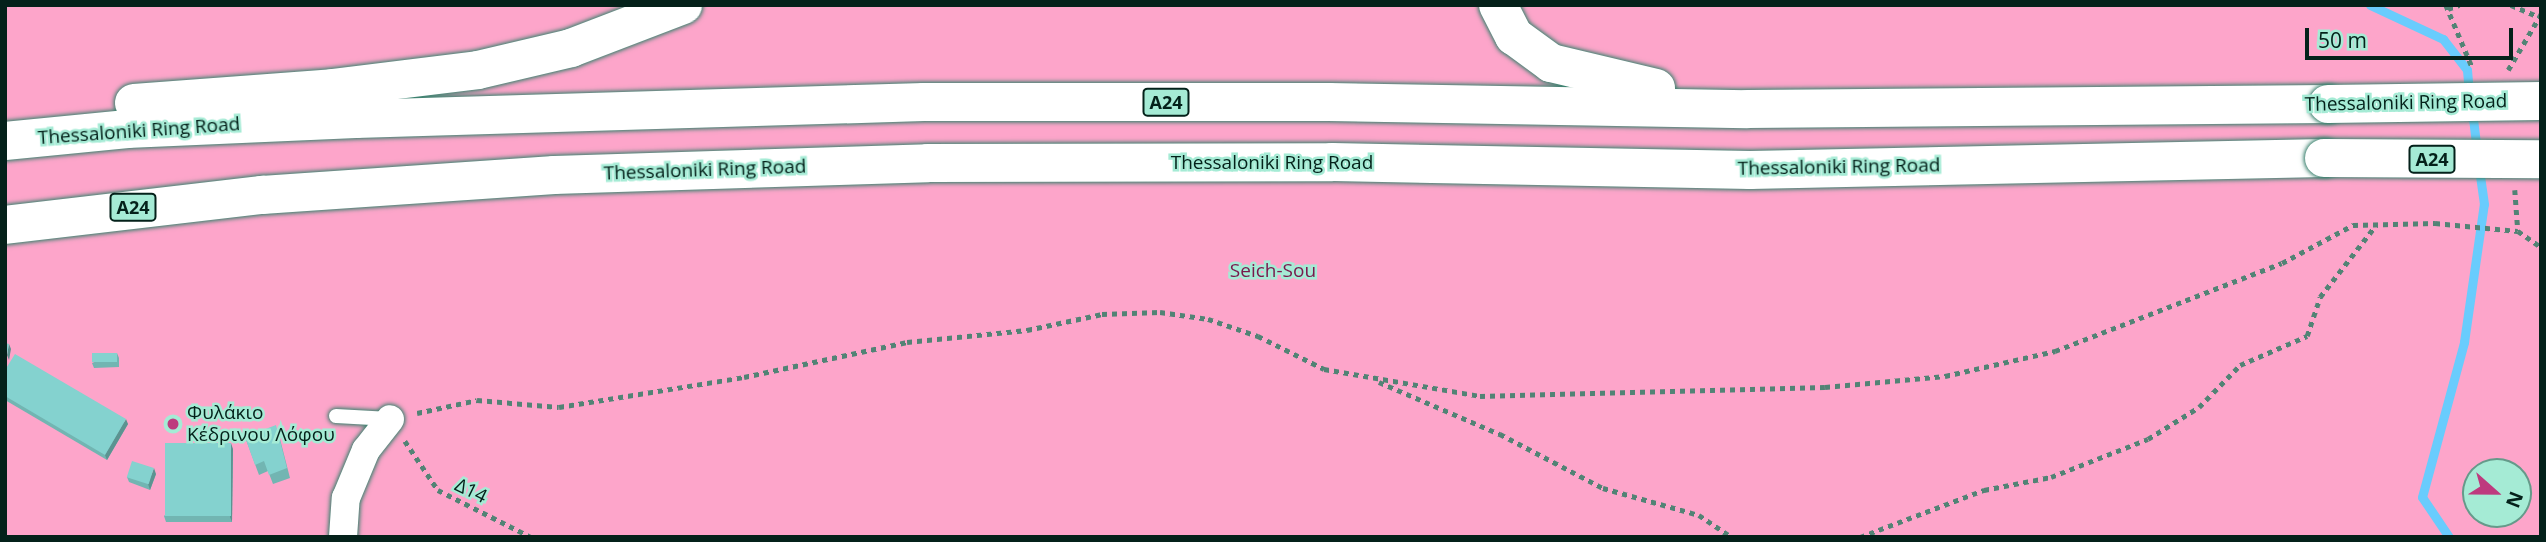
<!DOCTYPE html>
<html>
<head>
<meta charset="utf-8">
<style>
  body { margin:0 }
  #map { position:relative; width:2546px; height:542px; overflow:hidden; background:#a5ebd5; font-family:"Open Sans",sans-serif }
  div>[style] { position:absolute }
  .green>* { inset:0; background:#fda5ca }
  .stream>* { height:9px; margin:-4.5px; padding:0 4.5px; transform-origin:4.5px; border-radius:4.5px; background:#69ccfd }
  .path>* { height:4.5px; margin-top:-2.25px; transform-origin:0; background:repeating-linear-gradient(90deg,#528375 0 5px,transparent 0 10px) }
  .roads { filter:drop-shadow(0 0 2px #3c826f) drop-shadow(0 0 2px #3c826f) }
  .service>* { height:14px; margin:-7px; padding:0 7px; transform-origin:7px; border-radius:7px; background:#fff }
  .minor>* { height:28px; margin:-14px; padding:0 14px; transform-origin:14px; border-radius:14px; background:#fff }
  .trunk>* { height:38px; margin:-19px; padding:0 19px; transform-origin:19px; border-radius:19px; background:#fff }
  .bridges { filter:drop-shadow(0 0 2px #3c826f) drop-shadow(0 0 2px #3c826f) }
  .trunk-bridge>* { height:38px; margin:-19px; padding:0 19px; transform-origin:19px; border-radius:19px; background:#fff }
  .wall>* { inset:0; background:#72b5b2 }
  .shaded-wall>* { inset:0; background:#5c9391 }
  .building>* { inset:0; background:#84d2cf; transform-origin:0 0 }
  .dots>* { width:19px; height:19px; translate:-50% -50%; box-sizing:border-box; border:4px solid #a5ebd5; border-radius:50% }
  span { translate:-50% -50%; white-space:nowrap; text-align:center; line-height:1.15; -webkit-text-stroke:5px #a5ebd5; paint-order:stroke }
  .shield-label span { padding:2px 5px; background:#a5ebd5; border:2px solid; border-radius:5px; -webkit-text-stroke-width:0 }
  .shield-label { font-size:18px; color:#04211a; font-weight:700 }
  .street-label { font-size:19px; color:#04211a }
  .park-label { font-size:19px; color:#79184c }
  .poi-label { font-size:19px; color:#04211a }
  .left { translate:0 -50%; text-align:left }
  .frame { position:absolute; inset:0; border:7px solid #04211a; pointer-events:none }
  .north { position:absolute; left:2462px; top:458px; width:70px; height:70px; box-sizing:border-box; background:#a5ebd5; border:2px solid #659a8a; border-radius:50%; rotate:111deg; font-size:19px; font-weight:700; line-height:28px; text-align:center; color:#04211a }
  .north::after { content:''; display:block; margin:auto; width:24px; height:32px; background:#be3a7e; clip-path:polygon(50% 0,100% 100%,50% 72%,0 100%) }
  .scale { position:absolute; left:2305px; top:28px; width:208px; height:32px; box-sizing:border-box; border:4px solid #04211a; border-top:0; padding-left:9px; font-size:21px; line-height:24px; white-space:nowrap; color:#04211a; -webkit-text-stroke:5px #a5ebd5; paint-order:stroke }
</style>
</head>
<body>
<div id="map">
  <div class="green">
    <div style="clip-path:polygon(evenodd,5px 5px,2541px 5px,2541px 537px,5px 537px,5px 5px,2476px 472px,2518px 472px,2518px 514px,2476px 514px,2476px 472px)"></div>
  </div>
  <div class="stream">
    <div style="left:2370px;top:5px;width:81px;rotate:25deg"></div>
    <div style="left:2443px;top:39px;width:39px;rotate:52deg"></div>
    <div style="left:2467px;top:70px;width:23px;rotate:85deg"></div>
    <div style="left:2472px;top:110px;width:42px;rotate:83.2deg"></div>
    <div style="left:2449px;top:537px;width:48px;rotate:-124deg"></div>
    <div style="left:2422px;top:497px;width:161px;rotate:-74.8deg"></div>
    <div style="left:2464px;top:342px;width:139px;rotate:-81.8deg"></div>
    <div style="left:2484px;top:204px;width:35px;rotate:-98deg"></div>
  </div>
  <div class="path">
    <div style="left:2446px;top:5px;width:69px;rotate:67.1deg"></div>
    <div style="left:2511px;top:5px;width:28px;rotate:23deg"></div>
    <div style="left:2448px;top:9px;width:12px;rotate:-20deg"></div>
    <div style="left:2508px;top:70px;width:65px;rotate:-59.5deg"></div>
    <div style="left:2515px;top:190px;width:41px;rotate:85.8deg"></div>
    <div style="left:1379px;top:382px;width:132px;rotate:23.3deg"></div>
    <div style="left:1500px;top:434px;width:116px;rotate:27.7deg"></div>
    <div style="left:1603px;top:488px;width:100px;rotate:15.7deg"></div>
    <div style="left:1699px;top:515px;width:40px;rotate:34deg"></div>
    <div style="left:417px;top:413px;width:61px;rotate:-12.2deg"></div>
    <div style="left:477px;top:400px;width:82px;rotate:4.9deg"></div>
    <div style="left:559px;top:407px;width:187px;rotate:-9.2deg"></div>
    <div style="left:744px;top:377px;width:167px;rotate:-12.1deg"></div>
    <div style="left:907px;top:342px;width:121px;rotate:-5.7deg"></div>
    <div style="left:1027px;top:330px;width:77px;rotate:-12deg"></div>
    <div style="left:1102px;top:314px;width:58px;rotate:-2deg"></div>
    <div style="left:1160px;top:312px;width:49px;rotate:8.3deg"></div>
    <div style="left:1208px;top:319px;width:53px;rotate:18.8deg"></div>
    <div style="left:1258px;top:336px;width:74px;rotate:26.6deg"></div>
    <div style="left:1324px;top:369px;width:158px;rotate:9.8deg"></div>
    <div style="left:1480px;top:396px;width:345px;rotate:-1.5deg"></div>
    <div style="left:1825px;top:387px;width:121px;rotate:-5.2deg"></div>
    <div style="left:1945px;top:376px;width:113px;rotate:-12.8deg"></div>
    <div style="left:2055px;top:351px;width:243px;rotate:-21.2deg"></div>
    <div style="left:2282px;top:263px;width:81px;rotate:-28.2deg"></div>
    <div style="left:2353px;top:225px;width:82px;rotate:-1.4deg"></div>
    <div style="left:2435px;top:223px;width:83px;rotate:5.5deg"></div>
    <div style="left:2518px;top:231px;width:28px;rotate:35deg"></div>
    <div style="left:405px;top:441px;width:59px;rotate:56deg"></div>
    <div style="left:438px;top:490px;width:104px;rotate:26.8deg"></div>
    <div style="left:1860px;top:537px;width:133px;rotate:-20.8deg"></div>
    <div style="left:1984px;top:490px;width:68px;rotate:-11deg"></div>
    <div style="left:2051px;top:477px;width:104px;rotate:-21.4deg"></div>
    <div style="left:2148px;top:439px;width:60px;rotate:-32.1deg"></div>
    <div style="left:2199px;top:407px;width:59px;rotate:-45.7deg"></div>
    <div style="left:2240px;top:365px;width:73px;rotate:-23.4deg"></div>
    <div style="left:2307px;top:336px;width:41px;rotate:-71.6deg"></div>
    <div style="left:2320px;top:297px;width:91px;rotate:-52.1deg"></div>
  </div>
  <div class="roads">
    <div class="service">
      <div style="left:336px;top:416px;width:54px;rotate:3.2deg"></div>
    </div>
    <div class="minor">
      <div style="left:343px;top:537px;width:39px;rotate:-86deg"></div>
      <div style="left:346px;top:498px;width:52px;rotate:-67.4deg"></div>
      <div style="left:366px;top:450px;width:39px;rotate:-52deg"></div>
    </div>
    <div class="trunk">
      <div style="left:1498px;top:5px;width:35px;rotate:63deg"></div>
      <div style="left:1514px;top:36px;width:46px;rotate:36.1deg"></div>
      <div style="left:1551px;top:63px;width:108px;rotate:13.4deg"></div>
      <div style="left:134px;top:103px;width:199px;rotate:-4.3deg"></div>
      <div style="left:332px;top:88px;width:147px;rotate:-7deg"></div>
      <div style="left:478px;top:70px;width:96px;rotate:-13.3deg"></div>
      <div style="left:571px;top:48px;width:120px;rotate:-21deg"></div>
      <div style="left:5px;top:141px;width:123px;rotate:-5.6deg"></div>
      <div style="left:127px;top:129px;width:229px;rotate:-2.5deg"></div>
      <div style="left:356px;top:119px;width:568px;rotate:-1.71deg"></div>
      <div style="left:924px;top:102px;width:405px"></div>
      <div style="left:1329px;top:102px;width:418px;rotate:1deg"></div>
      <div style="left:1747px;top:109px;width:581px;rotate:-0.49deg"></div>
      <div style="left:5px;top:225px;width:259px;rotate:-6.7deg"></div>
      <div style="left:262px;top:195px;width:293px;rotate:-3.9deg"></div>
      <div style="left:554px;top:175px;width:374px;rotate:-1.8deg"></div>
      <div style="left:928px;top:163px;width:404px;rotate:-0.1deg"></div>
      <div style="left:1332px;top:162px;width:418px;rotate:1.1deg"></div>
      <div style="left:1750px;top:170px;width:574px;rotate:-1.2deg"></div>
    </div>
  </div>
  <div class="bridges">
    <div class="trunk-bridge">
      <div style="left:2328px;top:104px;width:213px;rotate:-0.8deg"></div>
      <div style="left:2324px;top:158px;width:217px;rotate:0.3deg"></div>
    </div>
  </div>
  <div class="wall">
    <div style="clip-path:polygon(117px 353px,119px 358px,119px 367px,94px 368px,92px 363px)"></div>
    <div style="clip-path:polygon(5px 370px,128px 424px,107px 460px,5px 400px)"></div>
    <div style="clip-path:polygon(279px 435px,290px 478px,273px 484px,268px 471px,259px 475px,245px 437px)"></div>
    <div style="clip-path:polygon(233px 449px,232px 522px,166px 522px,164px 516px)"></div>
    <div style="clip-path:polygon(156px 474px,150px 490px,129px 482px,127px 477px)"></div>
  </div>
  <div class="shaded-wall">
    <div style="clip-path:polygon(9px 344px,11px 349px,9px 360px,7px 355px)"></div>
    <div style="clip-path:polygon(126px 419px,128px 424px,107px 460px,105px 455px)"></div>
    <div style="clip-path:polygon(231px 443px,233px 449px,232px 522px,230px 517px)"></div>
    <div style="clip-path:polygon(154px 468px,156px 474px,150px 490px,148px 484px)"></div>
  </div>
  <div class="building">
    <div style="clip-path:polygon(5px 343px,9px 344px,7px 355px,5px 354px)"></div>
    <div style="left:117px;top:353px;width:9px;height:25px;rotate:90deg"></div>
    <div style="clip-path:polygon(15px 354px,126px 419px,105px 455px,5px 396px,5px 370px)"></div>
    <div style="clip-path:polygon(276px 425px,287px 468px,269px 475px,264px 461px,255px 465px,245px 437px)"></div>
    <div style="left:165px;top:443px;width:66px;height:73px"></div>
    <div style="left:132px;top:461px;width:23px;height:17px;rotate:18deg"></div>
  </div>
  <div class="dots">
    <div style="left:173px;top:424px;background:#be3a7e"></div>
  </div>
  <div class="shield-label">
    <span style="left:1166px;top:102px">Α24</span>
    <span style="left:2432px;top:159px">Α24</span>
    <span style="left:133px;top:207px">Α24</span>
  </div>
  <div class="street-label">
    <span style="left:2406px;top:103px;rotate:-1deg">Thessaloniki Ring Road</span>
    <span style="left:139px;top:131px;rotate:-4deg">Thessaloniki Ring Road</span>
    <span style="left:1272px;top:163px">Thessaloniki Ring Road</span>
    <span style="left:1839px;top:167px;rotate:-1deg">Thessaloniki Ring Road</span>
    <span style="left:705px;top:170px;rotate:-2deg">Thessaloniki Ring Road</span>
    <span style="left:471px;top:491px;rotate:26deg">Δ14</span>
  </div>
  <div class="park-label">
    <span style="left:1273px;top:271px">Seich-Sou</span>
  </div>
  <div class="poi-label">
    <span class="left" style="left:187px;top:424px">Φυλάκιο<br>Κέδρινου Λόφου</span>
  </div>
  <div class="frame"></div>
  <div class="north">N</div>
  <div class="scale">50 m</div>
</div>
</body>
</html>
